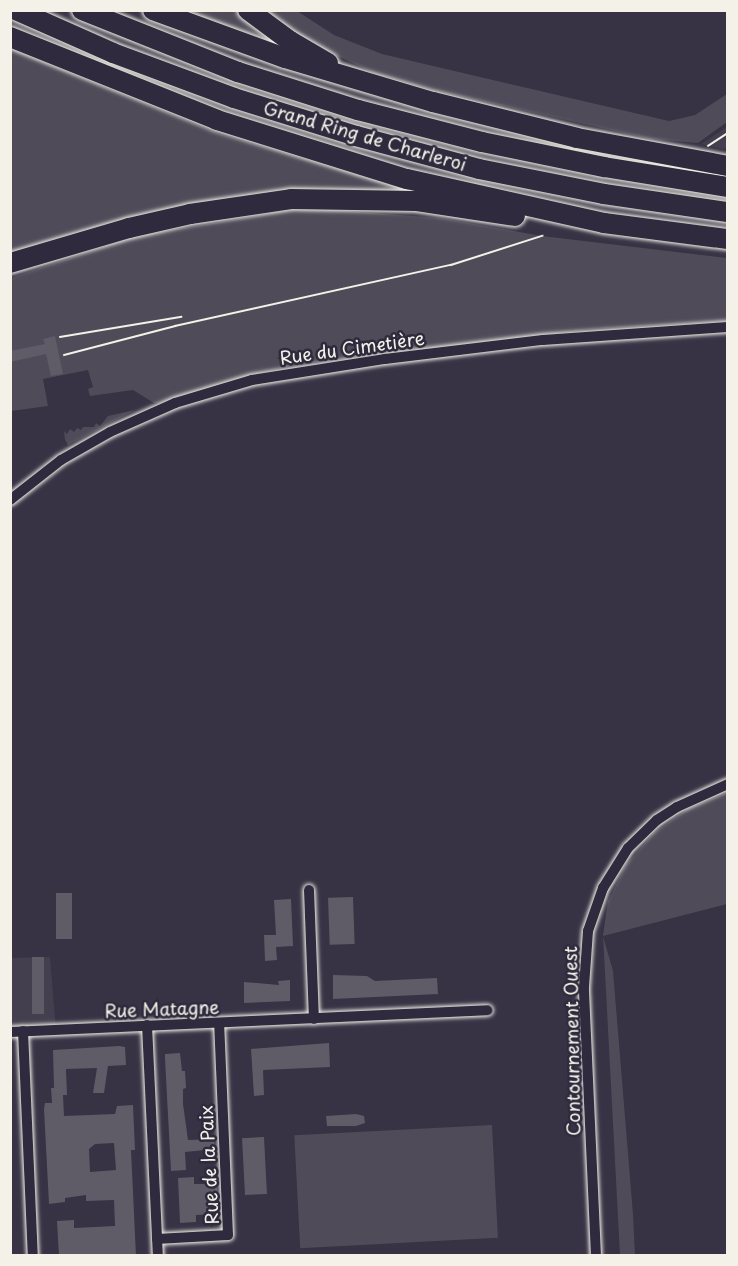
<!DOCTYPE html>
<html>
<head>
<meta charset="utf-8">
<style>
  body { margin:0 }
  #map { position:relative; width:738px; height:1266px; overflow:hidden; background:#373244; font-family:"Playpen Sans",sans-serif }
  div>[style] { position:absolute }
  .built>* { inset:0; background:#433f4e }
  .green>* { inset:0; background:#504b59; transform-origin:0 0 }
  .building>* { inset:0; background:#5f5c67; transform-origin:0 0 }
  .roads { filter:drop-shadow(0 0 2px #f4f1e8) drop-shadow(0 0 2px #f4f1e8) }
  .minor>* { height:10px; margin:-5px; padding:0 5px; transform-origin:5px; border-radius:5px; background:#2f2a3d }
  .motorway>* { height:20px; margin:-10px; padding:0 10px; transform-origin:10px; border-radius:10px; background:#2f2a3d }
  .tram>* { height:1.5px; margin:-0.75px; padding:0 0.75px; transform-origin:0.75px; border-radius:0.75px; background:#f4f1e8 }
  span { translate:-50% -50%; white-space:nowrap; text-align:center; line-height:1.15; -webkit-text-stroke:5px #2f2a3d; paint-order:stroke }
  .street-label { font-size:18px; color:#f4f1e8 }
  .frame { position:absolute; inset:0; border:12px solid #f4f1e8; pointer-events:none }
</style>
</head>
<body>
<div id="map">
  <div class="built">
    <div style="clip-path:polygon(727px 127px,727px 147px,724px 149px,701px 144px)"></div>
    <div style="clip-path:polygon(50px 957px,56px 1030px,11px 1032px,11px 958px)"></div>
  </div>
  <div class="green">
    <div style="clip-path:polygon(183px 11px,238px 11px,283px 45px,202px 18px)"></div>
    <div style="clip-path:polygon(267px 11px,297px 11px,334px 35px,382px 54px,669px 121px,695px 115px,727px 94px,727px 122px,698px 143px,651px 139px,433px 90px,372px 72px,327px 51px,293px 32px)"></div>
    <div style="clip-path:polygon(11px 49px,219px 134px,415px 192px,356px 189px,294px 190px,227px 198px,160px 213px,11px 256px)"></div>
    <div style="clip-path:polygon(303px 208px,440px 218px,542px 236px,727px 258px,727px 321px,591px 329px,300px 364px,253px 374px,160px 403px,154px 403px,133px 390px,90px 396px,88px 389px,93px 387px,88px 370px,43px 379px,48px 406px,11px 411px,11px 278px,137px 236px)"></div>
    <div style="clip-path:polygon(135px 410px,68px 445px,65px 440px,64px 431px,67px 434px,70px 429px,74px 432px,77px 428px,81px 430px,83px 427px,94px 427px,96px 423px,100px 426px,108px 416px)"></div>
    <div style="clip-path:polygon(727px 793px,727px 904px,603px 936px,613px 971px,633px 1214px,635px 1255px,620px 1255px,603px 935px,608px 901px,626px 865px,654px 833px,688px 809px)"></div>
    <div style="left:492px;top:1125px;width:113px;height:198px;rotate:87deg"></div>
  </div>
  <div class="building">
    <div style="clip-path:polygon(55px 336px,63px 374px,51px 376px,46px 354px,10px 362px,10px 351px,45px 344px,43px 339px)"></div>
    <div style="left:56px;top:893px;width:16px;height:46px"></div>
    <div style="left:353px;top:897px;width:47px;height:25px;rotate:88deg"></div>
    <div style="clip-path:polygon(291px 899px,293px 946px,276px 947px,277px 960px,265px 961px,264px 935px,276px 935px,274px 900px)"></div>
    <div style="left:32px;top:957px;width:12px;height:57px"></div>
    <div style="clip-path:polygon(333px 975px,367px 976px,375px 981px,437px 978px,438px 994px,333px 999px)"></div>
    <div style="clip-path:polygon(290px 980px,290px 1001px,244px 1003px,244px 982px,279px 985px,278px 981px)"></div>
    <div style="clip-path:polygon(329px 1043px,330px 1067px,263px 1070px,264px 1095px,254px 1096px,251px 1049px)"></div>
    <div style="clip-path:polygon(evenodd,119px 1046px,125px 1047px,126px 1065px,108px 1066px,104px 1093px,93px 1093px,97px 1068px,66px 1069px,67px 1095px,63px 1095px,64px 1116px,115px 1114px,117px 1106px,133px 1105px,135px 1150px,131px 1150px,136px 1256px,59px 1256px,57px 1221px,74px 1220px,74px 1228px,115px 1226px,114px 1200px,86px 1201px,86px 1195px,65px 1198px,65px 1202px,49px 1204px,44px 1109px,45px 1103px,52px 1103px,51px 1088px,54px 1088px,53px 1050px,119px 1046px,114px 1143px,116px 1170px,90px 1172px,89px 1149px,95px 1144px,114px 1143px)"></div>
    <div style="clip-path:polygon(180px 1053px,182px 1071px,185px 1071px,186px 1088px,183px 1089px,183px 1104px,188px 1140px,214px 1139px,215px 1149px,185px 1152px,186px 1170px,171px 1171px,165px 1059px,165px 1054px)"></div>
    <div style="clip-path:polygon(356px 1114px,364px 1116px,365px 1123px,356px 1126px,327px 1126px,326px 1116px)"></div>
    <div style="left:264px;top:1137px;width:57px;height:22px;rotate:87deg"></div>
    <div style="clip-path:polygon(194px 1177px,194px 1184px,217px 1184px,218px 1214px,196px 1215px,196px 1222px,180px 1223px,178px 1178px)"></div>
  </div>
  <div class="roads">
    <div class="minor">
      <div style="left:10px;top:500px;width:65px;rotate:-38.1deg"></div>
      <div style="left:61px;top:460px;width:56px;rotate:-29.7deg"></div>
      <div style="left:110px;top:432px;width:71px;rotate:-24deg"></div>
      <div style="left:175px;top:403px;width:80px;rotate:-16.6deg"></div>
      <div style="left:252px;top:380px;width:135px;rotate:-9deg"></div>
      <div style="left:385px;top:359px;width:159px;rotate:-6.9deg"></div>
      <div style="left:543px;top:340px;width:185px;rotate:-4deg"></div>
      <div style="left:309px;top:890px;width:129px;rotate:87.8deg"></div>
      <div style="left:147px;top:1025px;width:231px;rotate:87.3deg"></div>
      <div style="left:23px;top:1031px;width:225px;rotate:87.5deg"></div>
      <div style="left:10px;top:1032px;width:478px;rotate:-2.6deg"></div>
      <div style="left:157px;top:1239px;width:71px;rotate:-3.2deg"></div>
      <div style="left:228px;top:1235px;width:212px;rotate:-92.4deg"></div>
      <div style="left:596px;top:1256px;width:269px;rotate:-92.6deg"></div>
      <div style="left:584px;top:987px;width:56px;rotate:-85.9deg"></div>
      <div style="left:588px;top:931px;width:46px;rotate:-70.8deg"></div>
      <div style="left:603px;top:888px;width:47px;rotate:-58deg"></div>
      <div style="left:628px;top:848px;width:40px;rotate:-44deg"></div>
      <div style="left:657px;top:820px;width:24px;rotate:-33deg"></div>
      <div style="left:677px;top:807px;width:56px;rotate:-24.3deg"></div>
    </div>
    <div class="motorway">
      <div style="left:16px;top:10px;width:106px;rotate:23.9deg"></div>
      <div style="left:113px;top:53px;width:129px;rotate:20.4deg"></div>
      <div style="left:234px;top:98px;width:128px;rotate:17.3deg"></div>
      <div style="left:356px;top:136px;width:127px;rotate:15deg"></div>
      <div style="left:479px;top:169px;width:127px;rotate:11.3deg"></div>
      <div style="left:604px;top:194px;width:125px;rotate:8.3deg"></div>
      <div style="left:82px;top:10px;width:168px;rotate:21.7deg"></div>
      <div style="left:238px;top:72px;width:126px;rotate:17.6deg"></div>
      <div style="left:358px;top:110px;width:128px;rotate:14.5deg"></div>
      <div style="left:482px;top:142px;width:125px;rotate:11.6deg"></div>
      <div style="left:604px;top:167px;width:126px;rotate:9.2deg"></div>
      <div style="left:153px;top:10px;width:140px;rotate:20deg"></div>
      <div style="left:285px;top:58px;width:154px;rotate:16.6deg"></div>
      <div style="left:433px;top:102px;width:148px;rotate:14deg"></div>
      <div style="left:577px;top:138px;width:154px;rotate:10.5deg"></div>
      <div style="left:248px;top:10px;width:52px;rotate:36.4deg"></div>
      <div style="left:290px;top:41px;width:44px;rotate:30.1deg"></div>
      <div style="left:10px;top:37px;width:223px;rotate:21.8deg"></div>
      <div style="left:217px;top:120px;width:199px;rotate:17.3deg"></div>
      <div style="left:407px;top:179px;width:202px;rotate:12.6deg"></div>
      <div style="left:604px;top:223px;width:125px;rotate:7.4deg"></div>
      <div style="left:10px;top:263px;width:124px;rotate:-16.4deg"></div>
      <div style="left:129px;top:228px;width:63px;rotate:-12.9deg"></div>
      <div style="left:190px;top:214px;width:102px;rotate:-8.4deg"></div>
      <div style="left:291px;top:199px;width:126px;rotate:0.9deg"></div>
      <div style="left:417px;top:201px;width:99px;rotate:8.7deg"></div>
    </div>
  </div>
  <div class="tram">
    <div style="left:708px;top:146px;width:24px;rotate:-33deg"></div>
    <div style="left:60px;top:337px;width:123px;rotate:-9.4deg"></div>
    <div style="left:64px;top:355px;width:115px;rotate:-14.6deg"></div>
    <div style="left:175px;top:326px;width:283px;rotate:-12.5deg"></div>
    <div style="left:451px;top:265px;width:96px;rotate:-17.7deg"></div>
  </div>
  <div class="street-label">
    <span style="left:365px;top:136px;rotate:16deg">Grand Ring de Charleroi</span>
    <span style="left:352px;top:348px;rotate:-8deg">Rue du Cimetière</span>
    <span style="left:162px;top:1009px;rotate:-2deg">Rue Matagne</span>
    <span style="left:572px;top:1041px;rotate:-91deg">Contournement Ouest</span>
    <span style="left:209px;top:1165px;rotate:-93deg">Rue de la Paix</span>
  </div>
  <div class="frame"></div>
</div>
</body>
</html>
